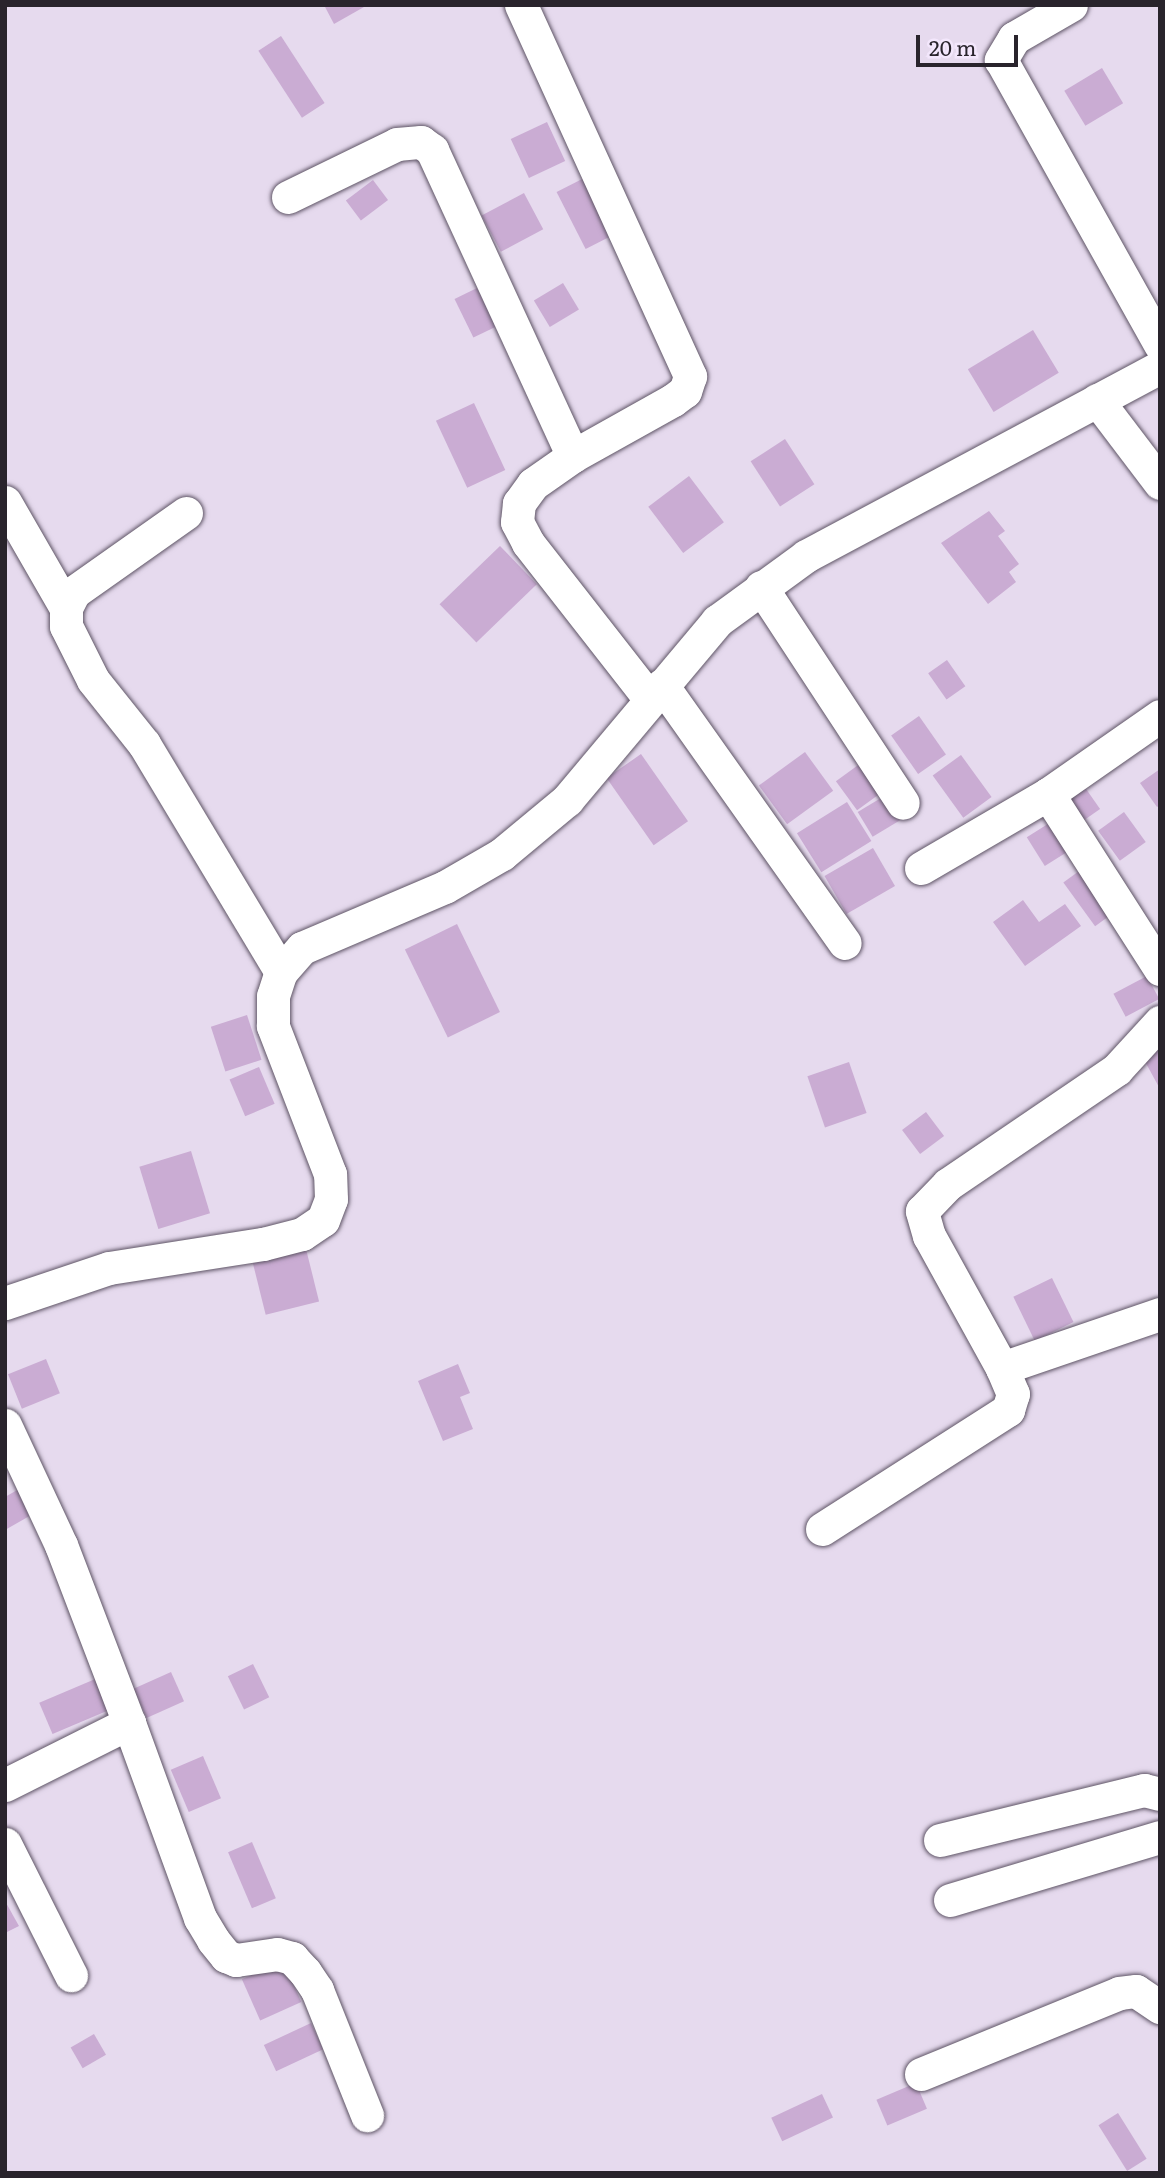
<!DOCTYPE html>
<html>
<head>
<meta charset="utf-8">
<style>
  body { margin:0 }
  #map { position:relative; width:1165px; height:2178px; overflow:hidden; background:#e6daee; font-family:Literata,serif }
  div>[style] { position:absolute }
  .building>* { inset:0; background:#caacd3; transform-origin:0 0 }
  .roads { filter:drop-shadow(0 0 2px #5e5465) drop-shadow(0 0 2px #5e5465) }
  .street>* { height:33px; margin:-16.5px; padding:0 16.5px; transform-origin:16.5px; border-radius:16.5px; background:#fff }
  span { translate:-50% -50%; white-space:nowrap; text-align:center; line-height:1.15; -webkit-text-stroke:5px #f3e7fc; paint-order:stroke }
  .frame { position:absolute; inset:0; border:7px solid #29242c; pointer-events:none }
  .scale { position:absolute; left:916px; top:35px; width:102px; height:32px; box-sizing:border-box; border:4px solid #29242c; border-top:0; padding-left:9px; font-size:21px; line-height:24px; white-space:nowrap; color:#29242c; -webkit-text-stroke:5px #f3e7fc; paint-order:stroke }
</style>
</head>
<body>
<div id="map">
  <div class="building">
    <div style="clip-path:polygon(324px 5px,363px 5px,364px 7px,334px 24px)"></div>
    <div style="left:281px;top:36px;width:80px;height:27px;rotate:57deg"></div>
    <div style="left:1102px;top:68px;width:41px;height:44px;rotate:59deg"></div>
    <div style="left:547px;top:122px;width:43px;height:40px;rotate:65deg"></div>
    <div style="left:594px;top:173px;width:64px;height:42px;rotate:63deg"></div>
    <div style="left:373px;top:180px;width:25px;height:34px;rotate:53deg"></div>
    <div style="left:524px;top:193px;width:41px;height:48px;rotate:62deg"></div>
    <div style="left:563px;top:283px;width:31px;height:34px;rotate:59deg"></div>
    <div style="left:477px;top:288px;width:43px;height:25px;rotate:64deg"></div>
    <div style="left:1033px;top:330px;width:50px;height:76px;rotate:59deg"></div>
    <div style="left:474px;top:403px;width:74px;height:42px;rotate:65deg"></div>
    <div style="left:785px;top:439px;width:54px;height:41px;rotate:57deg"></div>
    <div style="left:689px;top:476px;width:58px;height:51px;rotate:53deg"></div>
    <div style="clip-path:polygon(989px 511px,1005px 531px,998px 536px,1019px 564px,1009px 572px,1016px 582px,988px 604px,941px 543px)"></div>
    <div style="left:500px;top:546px;width:53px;height:84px;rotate:46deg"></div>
    <div style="left:947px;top:660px;width:32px;height:23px;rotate:55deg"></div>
    <div style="left:919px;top:716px;width:47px;height:34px;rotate:55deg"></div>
    <div style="left:805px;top:752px;width:48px;height:57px;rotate:54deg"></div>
    <div style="left:641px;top:754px;width:82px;height:42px;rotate:55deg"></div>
    <div style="left:961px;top:755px;width:52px;height:35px;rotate:54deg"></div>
    <div style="left:861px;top:763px;width:36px;height:31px;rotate:54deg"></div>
    <div style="clip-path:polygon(1160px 769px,1160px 805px,1157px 807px,1140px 783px)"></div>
    <div style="left:1084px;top:786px;width:28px;height:24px;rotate:55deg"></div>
    <div style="left:886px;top:795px;width:29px;height:33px;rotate:59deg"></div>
    <div style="left:847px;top:802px;width:46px;height:59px;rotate:58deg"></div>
    <div style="left:1124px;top:812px;width:37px;height:32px;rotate:54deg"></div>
    <div style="left:1059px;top:817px;width:34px;height:38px;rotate:58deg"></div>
    <div style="left:873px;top:848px;width:44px;height:56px;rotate:60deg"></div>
    <div style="left:1086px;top:866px;width:54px;height:28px;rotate:54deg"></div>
    <div style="clip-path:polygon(1023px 900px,1039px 922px,1065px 904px,1081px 926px,1025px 966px,993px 922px)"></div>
    <div style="left:457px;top:924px;width:98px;height:58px;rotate:64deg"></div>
    <div style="left:1147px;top:976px;width:26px;height:38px;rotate:62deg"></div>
    <div style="left:247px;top:1015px;width:47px;height:38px;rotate:72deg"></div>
    <div style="clip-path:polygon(1160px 1047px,1160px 1089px,1142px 1056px)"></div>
    <div style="left:849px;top:1062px;width:54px;height:44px;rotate:71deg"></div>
    <div style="left:259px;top:1067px;width:40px;height:32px;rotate:67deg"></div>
    <div style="left:926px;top:1112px;width:30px;height:30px;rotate:53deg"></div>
    <div style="left:191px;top:1151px;width:65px;height:54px;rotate:73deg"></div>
    <div style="left:306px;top:1249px;width:54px;height:55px;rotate:76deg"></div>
    <div style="left:1052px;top:1278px;width:49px;height:43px;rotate:64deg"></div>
    <div style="left:46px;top:1359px;width:37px;height:41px;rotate:68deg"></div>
    <div style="clip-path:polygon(458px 1364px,470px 1393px,460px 1397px,473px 1429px,443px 1441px,418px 1381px)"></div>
    <div style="clip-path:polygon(19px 1489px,33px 1514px,5px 1530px,5px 1497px)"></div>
    <div style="left:253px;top:1664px;width:37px;height:28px;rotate:64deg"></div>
    <div style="left:171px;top:1672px;width:32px;height:41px;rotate:66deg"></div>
    <div style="left:100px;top:1677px;width:34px;height:66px;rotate:67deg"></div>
    <div style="left:203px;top:1756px;width:46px;height:35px;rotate:67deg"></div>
    <div style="left:252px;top:1842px;width:61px;height:26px;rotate:67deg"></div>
    <div style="clip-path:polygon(5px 1901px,19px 1926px,5px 1933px)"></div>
    <div style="left:283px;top:1961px;width:45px;height:45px;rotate:66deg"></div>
    <div style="left:311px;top:2023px;width:29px;height:52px;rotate:65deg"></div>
    <div style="left:94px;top:2034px;width:24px;height:27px;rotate:60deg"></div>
    <div style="left:916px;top:2083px;width:28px;height:43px;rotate:67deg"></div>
    <div style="left:822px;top:2094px;width:26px;height:56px;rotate:65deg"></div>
    <div style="left:1118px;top:2113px;width:54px;height:23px;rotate:58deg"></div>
  </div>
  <div class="roads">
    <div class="street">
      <div style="left:521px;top:5px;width:408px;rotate:65.5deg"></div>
      <div style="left:690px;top:376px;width:16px;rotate:108deg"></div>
      <div style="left:685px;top:391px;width:15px;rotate:143deg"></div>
      <div style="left:673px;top:400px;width:115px;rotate:150.8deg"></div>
      <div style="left:573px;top:456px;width:49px;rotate:145deg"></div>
      <div style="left:533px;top:484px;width:24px;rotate:126deg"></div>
      <div style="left:519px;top:503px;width:19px;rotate:96deg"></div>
      <div style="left:517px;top:522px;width:24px;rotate:62deg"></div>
      <div style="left:528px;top:543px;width:198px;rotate:52deg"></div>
      <div style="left:1071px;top:5px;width:66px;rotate:149.9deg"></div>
      <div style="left:1014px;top:38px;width:26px;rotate:121deg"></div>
      <div style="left:1001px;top:60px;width:326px;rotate:60.8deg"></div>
      <div style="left:288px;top:197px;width:121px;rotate:-25.9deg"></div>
      <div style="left:397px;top:144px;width:24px;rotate:-5deg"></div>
      <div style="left:421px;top:142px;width:14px;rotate:36deg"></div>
      <div style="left:432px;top:150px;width:337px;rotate:65.3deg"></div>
      <div style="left:1097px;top:400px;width:104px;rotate:52.8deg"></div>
      <div style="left:5px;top:502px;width:122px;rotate:60.1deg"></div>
      <div style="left:186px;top:513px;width:137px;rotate:144.8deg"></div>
      <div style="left:74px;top:592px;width:18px;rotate:117deg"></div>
      <div style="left:66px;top:608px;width:18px;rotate:90deg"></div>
      <div style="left:66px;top:626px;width:60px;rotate:63.4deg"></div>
      <div style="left:93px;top:680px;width:82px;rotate:51.4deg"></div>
      <div style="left:144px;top:744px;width:266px;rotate:59deg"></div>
      <div style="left:761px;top:587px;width:258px;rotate:56.7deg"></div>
      <div style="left:662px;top:685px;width:316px;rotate:54.7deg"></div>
      <div style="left:1048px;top:794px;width:208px;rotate:57.4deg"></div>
      <div style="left:921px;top:868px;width:147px;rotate:-30.2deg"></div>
      <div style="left:1048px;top:794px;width:136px;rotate:-34.9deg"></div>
      <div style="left:5px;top:1303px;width:110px;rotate:-18.6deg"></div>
      <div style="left:109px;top:1268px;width:156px;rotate:-8.9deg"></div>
      <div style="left:263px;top:1244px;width:40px;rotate:-14.4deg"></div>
      <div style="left:302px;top:1234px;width:25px;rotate:-34deg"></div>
      <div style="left:323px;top:1220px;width:22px;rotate:-69deg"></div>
      <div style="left:331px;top:1199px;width:25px;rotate:-92deg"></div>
      <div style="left:330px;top:1174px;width:159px;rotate:-111.1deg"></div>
      <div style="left:273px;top:1026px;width:30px;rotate:-90deg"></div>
      <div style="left:273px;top:996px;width:25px;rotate:-72deg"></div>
      <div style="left:281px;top:972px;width:32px;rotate:-49deg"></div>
      <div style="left:302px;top:948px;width:155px;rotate:-23.1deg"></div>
      <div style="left:445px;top:887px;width:66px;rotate:-30.1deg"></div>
      <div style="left:502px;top:854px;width:85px;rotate:-39.7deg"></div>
      <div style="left:567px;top:800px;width:234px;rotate:-50deg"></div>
      <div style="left:717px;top:621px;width:110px;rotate:-36.1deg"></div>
      <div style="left:806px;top:556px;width:401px;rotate:-28.1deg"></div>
      <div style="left:1002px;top:1368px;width:167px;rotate:-18.9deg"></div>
      <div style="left:5px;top:1425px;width:132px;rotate:65deg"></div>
      <div style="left:61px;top:1545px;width:191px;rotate:69.1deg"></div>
      <div style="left:822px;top:1529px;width:221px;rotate:-32.6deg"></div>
      <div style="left:1008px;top:1410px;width:17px;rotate:-73deg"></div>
      <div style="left:1013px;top:1394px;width:28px;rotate:-113deg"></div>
      <div style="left:1002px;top:1368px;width:151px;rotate:-118.9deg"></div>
      <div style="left:929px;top:1236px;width:26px;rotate:-106deg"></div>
      <div style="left:922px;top:1211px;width:37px;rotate:-46deg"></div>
      <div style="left:948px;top:1184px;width:204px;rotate:-34.2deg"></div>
      <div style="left:1117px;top:1069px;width:64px;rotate:-47.5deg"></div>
      <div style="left:5px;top:1785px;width:139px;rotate:-26.6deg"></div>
      <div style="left:129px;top:1723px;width:208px;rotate:70deg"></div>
      <div style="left:200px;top:1918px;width:26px;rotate:59deg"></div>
      <div style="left:213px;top:1940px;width:21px;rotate:51deg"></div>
      <div style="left:226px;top:1956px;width:11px;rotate:22deg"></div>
      <div style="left:236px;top:1960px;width:41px;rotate:-8.3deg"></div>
      <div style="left:277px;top:1954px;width:16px;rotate:15deg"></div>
      <div style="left:292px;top:1958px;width:19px;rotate:47deg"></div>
      <div style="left:305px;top:1972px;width:22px;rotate:56deg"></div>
      <div style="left:317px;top:1990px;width:135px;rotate:68.2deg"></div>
      <div style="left:940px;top:1840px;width:210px;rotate:-13.8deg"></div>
      <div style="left:1144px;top:1790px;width:16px;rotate:14deg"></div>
      <div style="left:5px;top:1844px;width:147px;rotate:63.3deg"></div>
      <div style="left:950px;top:1900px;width:219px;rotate:-16.7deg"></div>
      <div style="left:921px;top:2074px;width:214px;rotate:-22.2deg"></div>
      <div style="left:1119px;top:1993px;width:17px;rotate:-7deg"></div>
      <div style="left:1136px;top:1991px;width:29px;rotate:34deg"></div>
    </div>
  </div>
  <div class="frame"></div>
  <div class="scale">20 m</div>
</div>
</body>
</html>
